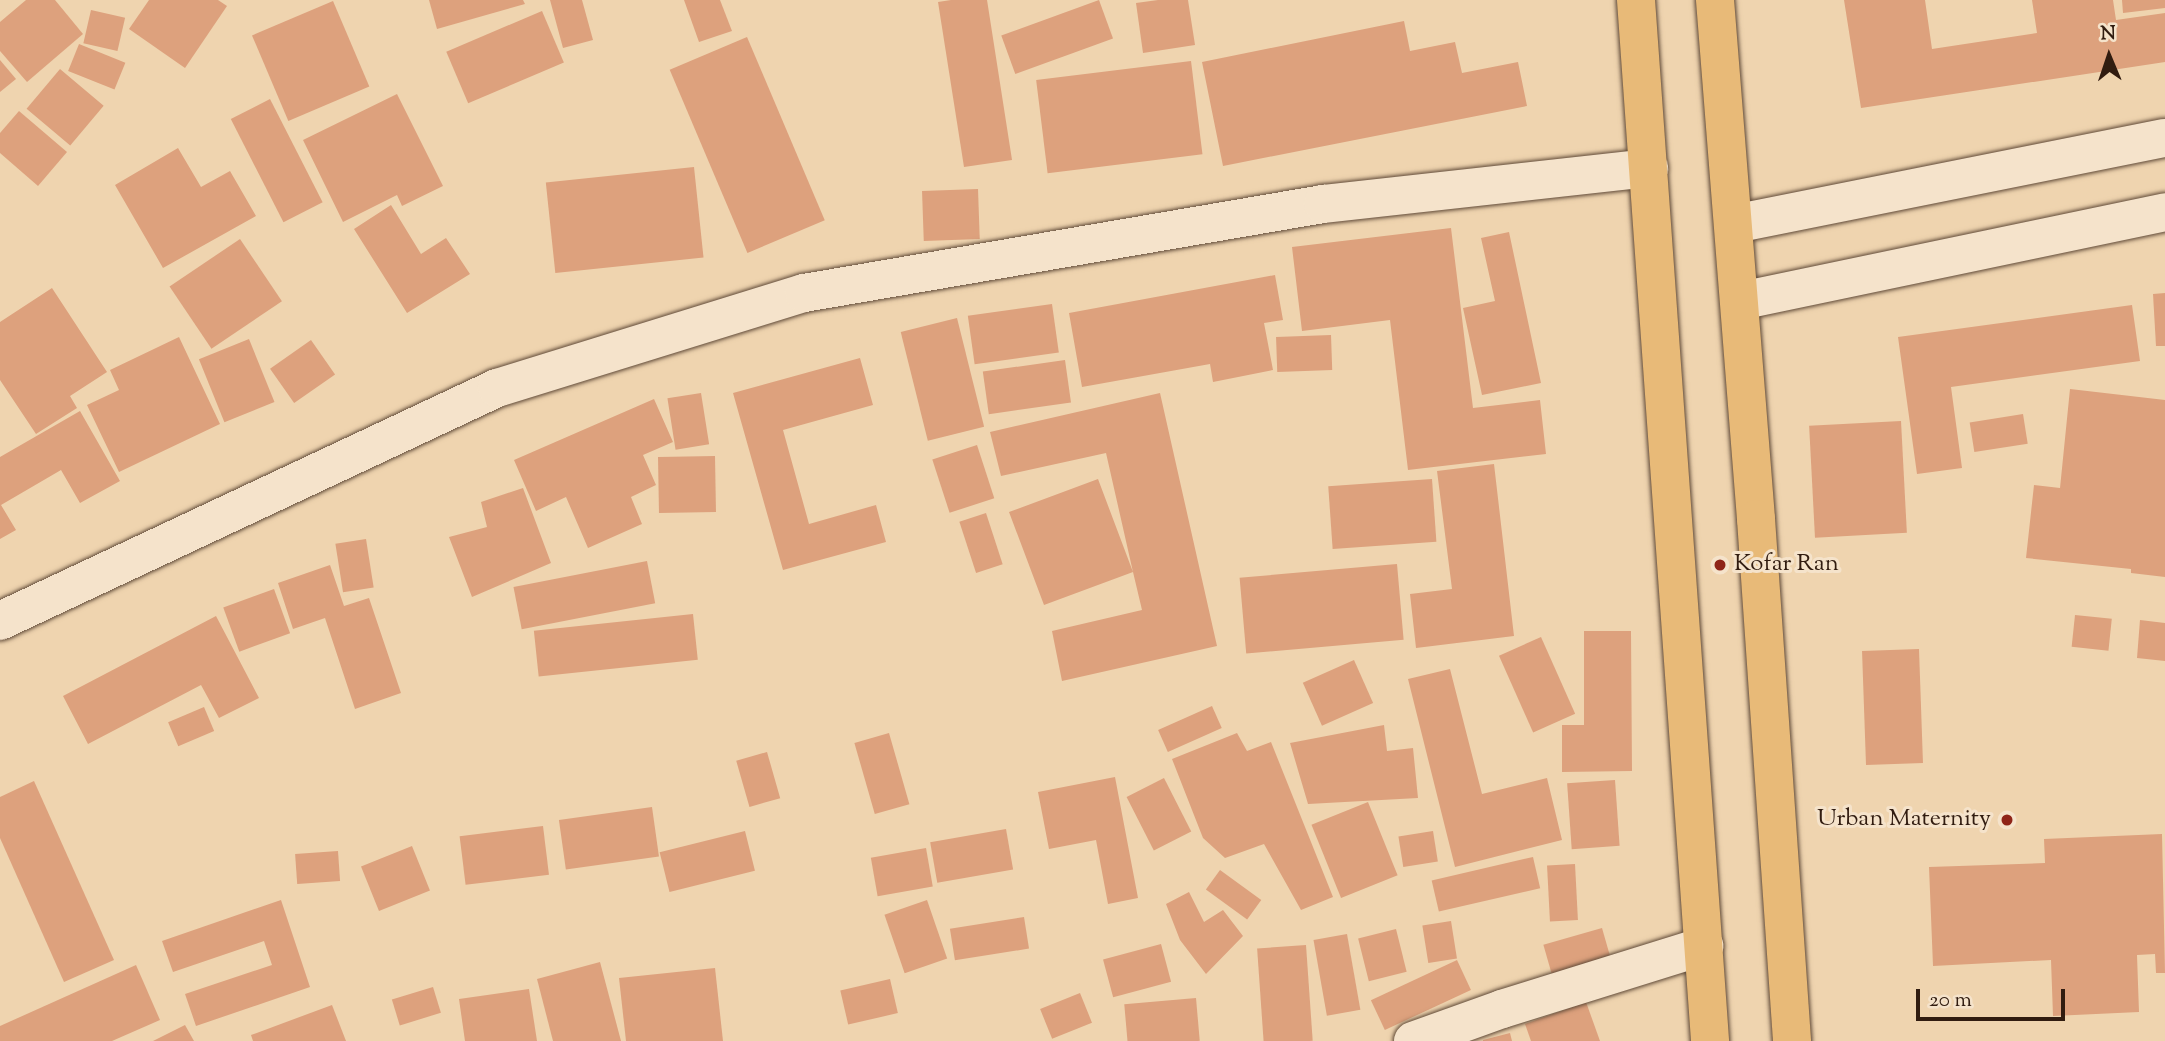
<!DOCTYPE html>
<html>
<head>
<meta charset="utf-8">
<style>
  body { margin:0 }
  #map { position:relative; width:2165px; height:1041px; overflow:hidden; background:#efd4af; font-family:"Sorts Mill Goudy",serif }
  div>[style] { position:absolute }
  .building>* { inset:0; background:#dda17d; transform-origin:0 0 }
  .roads { filter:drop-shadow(0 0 2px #604a38) drop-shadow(0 0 2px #604a38) }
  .minor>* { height:38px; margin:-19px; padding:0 19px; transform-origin:19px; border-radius:19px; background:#f5e3cb }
  .primary>* { height:38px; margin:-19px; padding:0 19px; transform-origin:19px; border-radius:19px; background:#e8ba78 }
  .dots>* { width:19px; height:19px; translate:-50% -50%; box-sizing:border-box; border:4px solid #f5e3cb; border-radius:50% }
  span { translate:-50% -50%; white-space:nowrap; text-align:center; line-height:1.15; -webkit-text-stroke:6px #f5e3cb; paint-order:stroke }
  .poi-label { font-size:24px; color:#311c10 }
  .left { translate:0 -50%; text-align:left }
  .right { translate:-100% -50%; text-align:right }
  .north { position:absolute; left:2074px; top:21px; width:70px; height:70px; -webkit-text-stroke:5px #f5e3cb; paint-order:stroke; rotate:358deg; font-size:19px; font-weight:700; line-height:28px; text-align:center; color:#311c10 }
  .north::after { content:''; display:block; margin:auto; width:24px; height:32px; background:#311c10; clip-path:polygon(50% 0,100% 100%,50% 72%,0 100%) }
  .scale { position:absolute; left:1916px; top:989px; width:149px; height:32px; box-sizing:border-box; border:4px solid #311c10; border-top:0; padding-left:9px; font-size:21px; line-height:24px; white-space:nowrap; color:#311c10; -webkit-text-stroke:5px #f5e3cb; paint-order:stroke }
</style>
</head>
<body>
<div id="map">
  <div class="building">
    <div style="clip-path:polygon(26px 0,55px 0,83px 34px,27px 82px,0 51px,0 22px)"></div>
    <div style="clip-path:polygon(149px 0,218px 0,227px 6px,185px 68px,129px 29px)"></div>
    <div style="clip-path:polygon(429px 0,523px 0,525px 4px,437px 29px)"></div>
    <div style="clip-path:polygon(550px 0,582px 0,593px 40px,563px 48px)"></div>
    <div style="clip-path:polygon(684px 0,720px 0,732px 31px,699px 42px)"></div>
    <div style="clip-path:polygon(951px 0,987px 0,1012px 160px,964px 167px,938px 2px)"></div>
    <div style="left:1099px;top:0;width:41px;height:104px;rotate:70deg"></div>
    <div style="clip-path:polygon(1158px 0,1188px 0,1195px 45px,1143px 53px,1136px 3px)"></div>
    <div style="clip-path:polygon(1844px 0,1925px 0,1932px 49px,2037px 33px,2032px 0,2113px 0,2116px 20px,2165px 13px,2165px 62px,1861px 108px)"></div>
    <div style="clip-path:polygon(2122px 0,2165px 0,2165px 8px,2123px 13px)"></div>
    <div style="left:333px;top:1px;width:93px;height:88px;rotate:67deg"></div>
    <div style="left:91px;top:10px;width:35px;height:34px;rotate:13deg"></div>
    <div style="left:542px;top:11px;width:56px;height:104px;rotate:67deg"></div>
    <div style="clip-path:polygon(1404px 21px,1410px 51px,1455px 42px,1462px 73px,1518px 62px,1527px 106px,1223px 166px,1202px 62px)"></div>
    <div style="left:747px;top:37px;width:199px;height:84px;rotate:67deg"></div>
    <div style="left:79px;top:44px;width:50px;height:29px;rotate:22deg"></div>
    <div style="clip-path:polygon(0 60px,16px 79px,0 92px)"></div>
    <div style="left:1191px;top:61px;width:94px;height:156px;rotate:83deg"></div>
    <div style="left:60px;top:69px;width:57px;height:52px;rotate:40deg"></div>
    <div style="clip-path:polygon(397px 94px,443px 186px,402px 206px,397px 195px,343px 222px,303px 140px)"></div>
    <div style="left:270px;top:99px;width:116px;height:44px;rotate:63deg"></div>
    <div style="clip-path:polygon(19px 111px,67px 152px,38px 186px,0 153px,0 133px)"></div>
    <div style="clip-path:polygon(178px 148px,201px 187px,230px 171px,256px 216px,163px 268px,115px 185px)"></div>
    <div style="left:694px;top:167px;width:91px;height:149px;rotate:84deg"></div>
    <div style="left:978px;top:189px;width:50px;height:56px;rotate:88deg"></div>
    <div style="clip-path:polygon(391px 205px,421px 254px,446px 238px,470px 274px,407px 313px,354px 229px)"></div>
    <div style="clip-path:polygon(1451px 228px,1473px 408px,1540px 400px,1546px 454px,1408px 470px,1390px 320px,1302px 331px,1292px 247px)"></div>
    <div style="clip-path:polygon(1509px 232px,1541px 383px,1482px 395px,1463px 308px,1495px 301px,1481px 238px)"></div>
    <div style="left:240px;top:239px;width:75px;height:85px;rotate:56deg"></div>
    <div style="clip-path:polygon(1275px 275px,1283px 320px,1264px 323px,1273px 370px,1213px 382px,1210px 364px,1082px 387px,1069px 313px)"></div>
    <div style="clip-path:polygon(52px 288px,107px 372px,70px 396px,77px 408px,36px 434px,0 380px,0 322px)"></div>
    <div style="clip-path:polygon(2165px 293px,2165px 346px,2156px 346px,2153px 294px)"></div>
    <div style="left:1052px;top:304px;width:49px;height:85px;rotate:82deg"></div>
    <div style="clip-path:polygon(2132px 305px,2140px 361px,1951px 387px,1962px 468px,1917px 474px,1898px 337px)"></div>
    <div style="left:957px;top:318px;width:112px;height:58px;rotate:76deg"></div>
    <div style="left:1331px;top:335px;width:35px;height:55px;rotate:88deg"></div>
    <div style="clip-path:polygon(179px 337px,220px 424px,119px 472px,87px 405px,119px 390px,110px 370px)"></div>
    <div style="left:249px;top:339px;width:68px;height:54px;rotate:68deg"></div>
    <div style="left:311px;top:340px;width:42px;height:50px;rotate:55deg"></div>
    <div style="clip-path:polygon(860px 358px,873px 405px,783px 430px,809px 524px,876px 505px,886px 542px,783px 570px,733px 393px)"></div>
    <div style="left:1065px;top:360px;width:43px;height:83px;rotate:82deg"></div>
    <div style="clip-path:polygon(2070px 389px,2165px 400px,2165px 577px,2131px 573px,2131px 569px,2026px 558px,2034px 485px,2060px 488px)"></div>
    <div style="left:701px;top:393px;width:52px;height:34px;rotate:81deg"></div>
    <div style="clip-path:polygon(1160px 393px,1217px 646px,1062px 681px,1052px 631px,1142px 610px,1133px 572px,1044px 605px,1009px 512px,1098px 479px,1133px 572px,1106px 453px,1001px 476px,990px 432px)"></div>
    <div style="clip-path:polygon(654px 399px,673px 442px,643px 455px,656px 485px,631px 497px,642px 524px,588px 548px,566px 497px,536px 511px,514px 460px)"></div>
    <div style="clip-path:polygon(80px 411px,120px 481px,80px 503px,61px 470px,1px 505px,16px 530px,0 539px,0 457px)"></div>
    <div style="left:2023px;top:414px;width:30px;height:54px;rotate:81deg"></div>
    <div style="left:1901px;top:421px;width:112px;height:92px;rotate:87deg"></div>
    <div style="left:977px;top:445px;width:56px;height:47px;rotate:72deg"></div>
    <div style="left:715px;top:456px;width:56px;height:57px;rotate:89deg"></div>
    <div style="clip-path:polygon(1494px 464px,1514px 636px,1416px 648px,1410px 594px,1452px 589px,1437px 471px)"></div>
    <div style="left:1432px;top:479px;width:63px;height:104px;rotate:86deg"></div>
    <div style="clip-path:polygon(523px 488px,551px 563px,472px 597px,449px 537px,487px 527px,481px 502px)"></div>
    <div style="left:986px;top:513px;width:54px;height:28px;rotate:72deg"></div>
    <div style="left:366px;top:539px;width:49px;height:31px;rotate:81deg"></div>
    <div style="left:647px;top:561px;width:43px;height:136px;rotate:79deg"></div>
    <div style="left:1397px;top:564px;width:76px;height:158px;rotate:85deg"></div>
    <div style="clip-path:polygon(330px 565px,344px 606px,369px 598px,401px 693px,355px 709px,325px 618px,293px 629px,278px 583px)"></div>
    <div style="left:274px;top:589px;width:47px;height:54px;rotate:70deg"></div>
    <div style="left:693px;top:614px;width:46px;height:160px;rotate:84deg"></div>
    <div style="left:2075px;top:615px;width:37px;height:32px;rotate:6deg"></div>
    <div style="clip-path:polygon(216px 616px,259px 698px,219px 718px,201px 685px,88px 744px,63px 696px)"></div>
    <div style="clip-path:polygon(2140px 620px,2165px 623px,2165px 661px,2137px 658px)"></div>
    <div style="clip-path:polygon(1584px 631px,1631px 631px,1632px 771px,1562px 772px,1562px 725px,1584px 725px)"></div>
    <div style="left:1541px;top:637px;width:84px;height:46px;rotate:66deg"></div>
    <div style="left:1919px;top:649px;width:114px;height:57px;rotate:88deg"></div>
    <div style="left:1354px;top:660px;width:47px;height:56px;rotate:66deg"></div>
    <div style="clip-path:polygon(1450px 669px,1482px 794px,1547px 778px,1562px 840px,1455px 867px,1408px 679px)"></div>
    <div style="left:1212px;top:706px;width:24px;height:59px;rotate:66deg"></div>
    <div style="left:204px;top:707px;width:26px;height:39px;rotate:67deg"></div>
    <div style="clip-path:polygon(1384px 725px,1387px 751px,1413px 748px,1418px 798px,1308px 804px,1290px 743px)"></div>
    <div style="left:889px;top:733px;width:74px;height:36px;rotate:74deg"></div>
    <div style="clip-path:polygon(1237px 733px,1247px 751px,1271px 742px,1333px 897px,1301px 910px,1264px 844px,1225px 858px,1203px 838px,1172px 759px)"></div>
    <div style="left:767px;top:752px;width:48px;height:32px;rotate:74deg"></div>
    <div style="clip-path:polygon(1115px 777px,1138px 898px,1108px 904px,1096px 840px,1049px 849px,1038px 792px)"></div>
    <div style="left:1164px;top:778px;width:60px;height:42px;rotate:63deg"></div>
    <div style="left:1615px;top:780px;width:66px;height:48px;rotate:86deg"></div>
    <div style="clip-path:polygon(34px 781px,114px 960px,64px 982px,0 838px,0 797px)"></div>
    <div style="left:1368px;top:802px;width:79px;height:61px;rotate:68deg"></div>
    <div style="left:652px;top:807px;width:50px;height:94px;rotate:82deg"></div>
    <div style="left:543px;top:826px;width:49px;height:84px;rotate:83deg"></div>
    <div style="left:1006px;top:829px;width:41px;height:77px;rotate:80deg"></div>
    <div style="left:745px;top:831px;width:41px;height:88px;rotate:76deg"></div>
    <div style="left:1433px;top:831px;width:31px;height:35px;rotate:81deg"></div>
    <div style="clip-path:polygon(2162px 834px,2165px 973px,2156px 973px,2155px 954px,2137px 955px,2139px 1012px,2053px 1016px,2051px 960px,1933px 966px,1929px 867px,2045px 863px,2044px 839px)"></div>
    <div style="left:412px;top:846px;width:48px;height:55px;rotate:68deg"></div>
    <div style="left:926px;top:848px;width:39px;height:56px;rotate:80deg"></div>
    <div style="left:338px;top:851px;width:30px;height:43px;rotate:86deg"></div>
    <div style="left:1533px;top:857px;width:32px;height:104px;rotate:77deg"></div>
    <div style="left:1575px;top:864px;width:56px;height:28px;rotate:87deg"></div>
    <div style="left:1220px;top:870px;width:51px;height:24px;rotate:36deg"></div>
    <div style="clip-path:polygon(1189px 892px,1204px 922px,1223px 910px,1243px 936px,1206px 974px,1180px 940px,1166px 904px)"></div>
    <div style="clip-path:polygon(281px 900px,310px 987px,196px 1026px,185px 994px,272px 965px,264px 941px,173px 972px,162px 941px)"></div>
    <div style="left:927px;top:900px;width:62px;height:45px;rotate:71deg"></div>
    <div style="left:1024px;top:917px;width:32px;height:75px;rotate:81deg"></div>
    <div style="left:1451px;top:921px;width:38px;height:29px;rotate:81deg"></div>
    <div style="left:1602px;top:928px;width:33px;height:61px;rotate:74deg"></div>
    <div style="left:1396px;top:929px;width:44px;height:39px;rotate:76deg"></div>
    <div style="left:1347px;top:934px;width:77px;height:34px;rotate:80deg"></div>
    <div style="left:1161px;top:944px;width:39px;height:60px;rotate:75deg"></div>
    <div style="left:1306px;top:945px;width:96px;height:49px;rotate:86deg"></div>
    <div style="left:1457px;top:960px;width:33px;height:95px;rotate:65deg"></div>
    <div style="clip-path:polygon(600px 962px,621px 1041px,553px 1041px,537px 979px)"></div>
    <div style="clip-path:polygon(136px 965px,160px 1020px,112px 1041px,0 1041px,0 1026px)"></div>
    <div style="clip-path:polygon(715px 968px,723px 1041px,626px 1041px,619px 978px)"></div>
    <div style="left:890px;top:979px;width:35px;height:51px;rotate:77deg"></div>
    <div style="left:433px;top:987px;width:27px;height:43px;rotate:73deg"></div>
    <div style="clip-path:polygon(529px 989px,537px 1041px,465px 1041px,459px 999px)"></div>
    <div style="left:1080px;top:993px;width:32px;height:43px;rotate:68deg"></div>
    <div style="left:1196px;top:998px;width:43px;height:72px;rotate:85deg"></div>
    <div style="clip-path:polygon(1586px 1002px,1600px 1041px,1531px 1041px,1525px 1024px)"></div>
    <div style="clip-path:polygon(332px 1005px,346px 1041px,253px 1041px,251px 1035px)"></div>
    <div style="clip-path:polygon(185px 1025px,194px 1041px,153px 1041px)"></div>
    <div style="clip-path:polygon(1510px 1033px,1512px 1041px,1483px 1041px,1483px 1040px)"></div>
  </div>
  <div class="roads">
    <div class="minor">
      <div style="left:1734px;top:224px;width:439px;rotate:-11.3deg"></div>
      <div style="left:1740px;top:301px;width:434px;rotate:-11.8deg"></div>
      <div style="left:0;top:621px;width:549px;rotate:-25.12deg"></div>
      <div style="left:497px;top:388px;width:321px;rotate:-17.2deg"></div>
      <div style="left:804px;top:293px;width:527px;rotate:-9.73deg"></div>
      <div style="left:1323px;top:204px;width:328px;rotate:-6.3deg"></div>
      <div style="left:1413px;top:1041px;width:95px;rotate:-19.8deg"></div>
      <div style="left:1502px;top:1009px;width:212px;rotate:-17.3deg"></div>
    </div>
    <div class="primary">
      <div style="left:1636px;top:0;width:1044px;rotate:85.93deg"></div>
      <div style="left:1715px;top:0;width:521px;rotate:85.48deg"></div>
      <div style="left:1756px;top:519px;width:523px;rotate:86.05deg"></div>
    </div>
  </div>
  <div class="dots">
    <div style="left:1720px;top:565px;background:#8f2418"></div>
    <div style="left:2007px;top:820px;background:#8f2418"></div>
  </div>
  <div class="poi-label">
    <span class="left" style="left:1734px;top:565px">Kofar Ran</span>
    <span class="right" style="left:1991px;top:820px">Urban Maternity</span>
  </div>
  <div class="north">N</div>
  <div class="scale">20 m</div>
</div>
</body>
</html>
